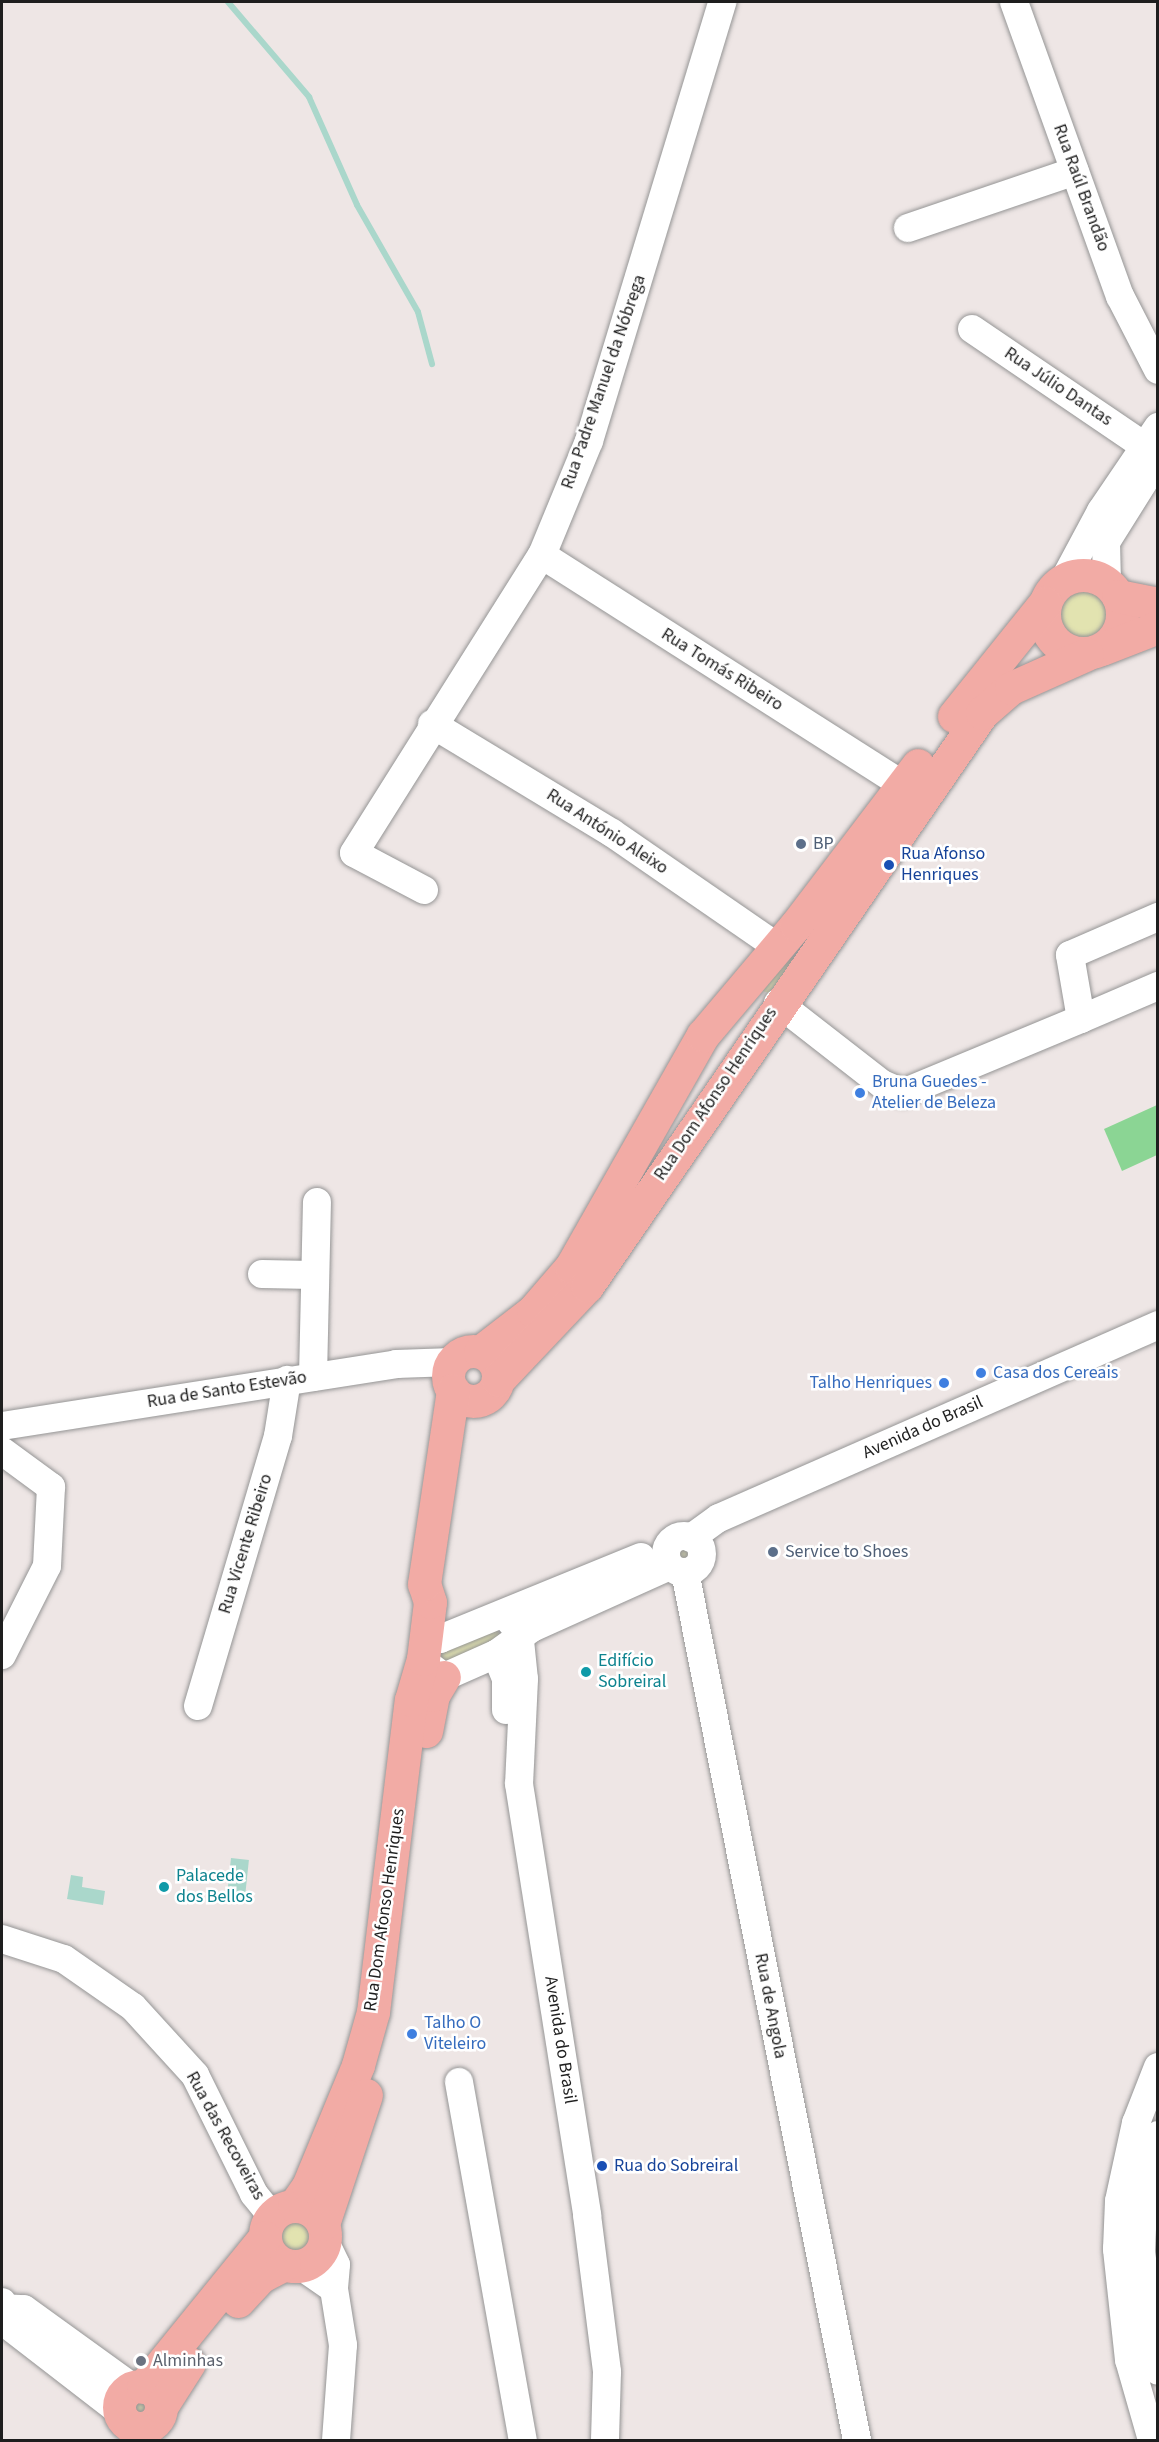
<!DOCTYPE html>
<html>
<head>
<meta charset="utf-8">
<style>
  body { margin:0 }
  #map { position:relative; width:1159px; height:2442px; overflow:hidden; background:#eee6e5; font-family:"Source Sans 3",sans-serif }
  div>[style] { position:absolute }
  .grass>* { inset:0; background:#e2e3b0 }
  .round { border-radius:50% }
  .pitch>* { inset:0; background:#8bd594 }
  .water>* { inset:0; background:#aad7cb; transform-origin:0 0 }
  .stream>* { height:6px; margin:-3px; padding:0 3px; transform-origin:3px; border-radius:3px; background:#aad7cb }
  .roads { filter:drop-shadow(0 0 2px #959595) drop-shadow(0 0 2px #959595) }
  .minor>* { height:28px; margin:-14px; padding:0 14px; transform-origin:14px; border-radius:14px; background:#fff }
  .minor>.ring { margin:-14px; padding:0; box-sizing:content-box; background:none; border:28px solid #fff; border-radius:50% }
  .major>* { height:33px; margin:-16.5px; padding:0 16.5px; transform-origin:16.5px; border-radius:16.5px; background:#f2aba5 }
  .major>.ring { margin:-16.5px; padding:0; box-sizing:content-box; background:none; border:33px solid #f2aba5; border-radius:50% }
  .dots>* { width:16px; height:16px; translate:-50% -50%; box-sizing:border-box; border:3px solid #fff; border-radius:50% }
  span { translate:-50% -50%; white-space:nowrap; text-align:center; line-height:1.15; -webkit-text-stroke:5px #fff; paint-order:stroke }
  .street-label { font-size:18px; color:#1e1e1e }
  .service-label { font-size:18px; color:#4e5e75 }
  .left { translate:0 -50%; text-align:left }
  .transit-label { font-size:18px; color:#164399 }
  .shop-label { font-size:18px; color:#366cbe }
  .right { translate:-100% -50%; text-align:right }
  .culture-label { font-size:18px; color:#0d838f }
  .worship-label { font-size:18px; color:#5b616d }
  .frame { position:absolute; inset:0; border:3px solid #1e1e1e; pointer-events:none }
</style>
</head>
<body>
<div id="map">
  <div class="grass">
    <div class="round" style="left:1055px;top:585px;width:56px;height:56px"></div>
    <div style="clip-path:polygon(792px 955px,794px 961px,769px 993px,760px 990px)"></div>
    <div class="round" style="left:674px;top:1544px;width:20px;height:20px"></div>
    <div style="clip-path:polygon(495px 1628px,502px 1636px,498px 1642px,440px 1663px,439px 1649px)"></div>
    <div class="round" style="left:277px;top:2218px;width:36px;height:36px"></div>
    <div class="round" style="left:128px;top:2399px;width:20px;height:20px"></div>
  </div>
  <div class="pitch">
    <div style="clip-path:polygon(1157px 1105px,1157px 1155px,1122px 1171px,1104px 1129px)"></div>
  </div>
  <div class="water">
    <div style="left:231px;top:1858px;width:18px;height:38px;rotate:6deg"></div>
    <div style="clip-path:polygon(71px 1875px,83px 1877px,82px 1887px,105px 1891px,103px 1905px,67px 1899px)"></div>
  </div>
  <div class="stream">
    <div style="left:228px;top:2px;width:125px;rotate:49.5deg"></div>
    <div style="left:309px;top:97px;width:118px;rotate:66deg"></div>
    <div style="left:357px;top:205px;width:123px;rotate:60.3deg"></div>
    <div style="left:418px;top:312px;width:54px;rotate:74.9deg"></div>
  </div>
  <div class="roads">
    <div class="minor">
      <div style="left:1014px;top:2px;width:313px;rotate:70.2deg"></div>
      <div style="left:1120px;top:296px;width:83px;rotate:62.8deg"></div>
      <div style="left:908px;top:228px;width:176px;rotate:-18.8deg"></div>
      <div style="left:972px;top:329px;width:208px;rotate:34.2deg"></div>
      <div style="left:542px;top:555px;width:448px;rotate:32.5deg"></div>
      <div style="left:1064px;top:580px;width:78px;rotate:-61.8deg"></div>
      <div style="left:1101px;top:511px;width:102px;rotate:-55.8deg"></div>
      <div style="left:1107px;top:583px;width:41px;rotate:-91.4deg"></div>
      <div style="left:1106px;top:542px;width:89px;rotate:-57.9deg"></div>
      <div style="left:432px;top:724px;width:210px;rotate:31.2deg"></div>
      <div style="left:612px;top:833px;width:201px;rotate:34.6deg"></div>
      <div style="left:424px;top:890px;width:79px;rotate:-152.1deg"></div>
      <div style="left:354px;top:853px;width:352px;rotate:-57.8deg"></div>
      <div style="left:542px;top:555px;width:123px;rotate:-67.6deg"></div>
      <div style="left:589px;top:441px;width:459px;rotate:-73.1deg"></div>
      <div style="left:778px;top:1003px;width:132px;rotate:37.9deg"></div>
      <div style="left:882px;top:1084px;width:23px;rotate:23deg"></div>
      <div style="left:903px;top:1093px;width:193px;rotate:-22.6deg"></div>
      <div style="left:1081px;top:1019px;width:65px;rotate:-99.8deg"></div>
      <div style="left:1070px;top:955px;width:96px;rotate:-23.4deg"></div>
      <div style="left:1081px;top:1019px;width:84px;rotate:-23.2deg"></div>
      <div style="left:262px;top:1274px;width:51px;rotate:1.1deg"></div>
      <div style="left:313px;top:1377px;width:175px;rotate:-88.7deg"></div>
      <div style="left:2px;top:1426px;width:399px;rotate:-8.9deg"></div>
      <div style="left:396px;top:1364px;width:57px;rotate:-2deg"></div>
      <div style="left:2px;top:1451px;width:61px;rotate:36.3deg"></div>
      <div style="left:51px;top:1487px;width:79px;rotate:92.9deg"></div>
      <div style="left:47px;top:1566px;width:100px;rotate:116.8deg"></div>
      <div class="ring" style="left:666px;top:1536px;width:8px;height:8px"></div>
      <div style="left:691px;top:1538px;width:34px;rotate:-36deg"></div>
      <div style="left:719px;top:1518px;width:480px;rotate:-23.7deg"></div>
      <div style="left:685px;top:1572px;width:885px;rotate:78.79deg"></div>
      <div style="left:504px;top:1614px;width:23px;rotate:49deg"></div>
      <div style="left:519px;top:1631px;width:48px;rotate:84.1deg"></div>
      <div style="left:524px;top:1679px;width:105px;rotate:92.7deg"></div>
      <div style="left:519px;top:1784px;width:436px;rotate:81deg"></div>
      <div style="left:587px;top:2215px;width:158px;rotate:82.7deg"></div>
      <div style="left:607px;top:2372px;width:68px;rotate:91.7deg"></div>
      <div style="left:426px;top:1640px;width:14px;rotate:-4deg"></div>
      <div style="left:440px;top:1639px;width:217px;rotate:-22.2deg"></div>
      <div style="left:496px;top:1654px;width:27px;rotate:68deg"></div>
      <div style="left:506px;top:1679px;width:31px;rotate:90deg"></div>
      <div style="left:428px;top:1665px;width:20px;rotate:37deg"></div>
      <div style="left:444px;top:1677px;width:57px;rotate:-23.9deg"></div>
      <div style="left:496px;top:1654px;width:44px;rotate:-35.8deg"></div>
      <div style="left:532px;top:1628px;width:151px;rotate:-24.2deg"></div>
      <div style="left:198px;top:1706px;width:282px;rotate:-73.5deg"></div>
      <div style="left:278px;top:1436px;width:57px;rotate:-80.9deg"></div>
      <div style="left:2px;top:1939px;width:65px;rotate:17.9deg"></div>
      <div style="left:64px;top:1959px;width:84px;rotate:34.8deg"></div>
      <div style="left:133px;top:2007px;width:92px;rotate:47.6deg"></div>
      <div style="left:195px;top:2075px;width:133px;rotate:63.6deg"></div>
      <div style="left:254px;top:2194px;width:28px;rotate:51deg"></div>
      <div style="left:459px;top:2082px;width:364px;rotate:79.9deg"></div>
      <div style="left:1158px;top:2135px;width:72px;rotate:102.1deg"></div>
      <div style="left:1143px;top:2205px;width:47px;rotate:92.4deg"></div>
      <div style="left:1141px;top:2252px;width:120px;rotate:81.9deg"></div>
      <div style="left:325px;top:2242px;width:25px;rotate:64deg"></div>
      <div style="left:336px;top:2265px;width:24px;rotate:95deg"></div>
      <div style="left:334px;top:2289px;width:57px;rotate:80.9deg"></div>
      <div style="left:343px;top:2345px;width:95px;rotate:94.2deg"></div>
      <div style="left:301px;top:2266px;width:40px;rotate:34.9deg"></div>
      <div style="left:2px;top:2302px;width:25px;rotate:74deg"></div>
      <div style="left:9px;top:2326px;width:139px;rotate:37.7deg"></div>
      <div style="left:2px;top:2308px;width:22px;rotate:3deg"></div>
      <div style="left:24px;top:2309px;width:135px;rotate:35.9deg"></div>
      <div style="left:1152px;top:2440px;width:83px;rotate:-106deg"></div>
      <div style="left:1129px;top:2360px;width:112px;rotate:-96.2deg"></div>
      <div style="left:1117px;top:2249px;width:48px;rotate:-87.6deg"></div>
      <div style="left:1119px;top:2201px;width:80px;rotate:-77.7deg"></div>
      <div style="left:1136px;top:2123px;width:60px;rotate:-68.6deg"></div>
    </div>
    <div class="major">
      <div class="ring" style="left:1044px;top:575px;width:45px;height:45px"></div>
      <div style="left:1118px;top:596px;width:41px;rotate:11.3deg"></div>
      <div style="left:1102px;top:649px;width:60px;rotate:-21.4deg"></div>
      <div style="left:954px;top:716px;width:145px;rotate:-51.2deg"></div>
      <div class="ring" style="left:448px;top:1351px;width:17px;height:17px"></div>
      <div style="left:480px;top:1352px;width:67px;rotate:-37.7deg"></div>
      <div style="left:533px;top:1311px;width:58px;rotate:-49.2deg"></div>
      <div style="left:571px;top:1267px;width:267px;rotate:-60.4deg"></div>
      <div style="left:703px;top:1035px;width:144px;rotate:-49.8deg"></div>
      <div style="left:796px;top:925px;width:201px;rotate:-52.7deg"></div>
      <div style="left:498px;top:1380px;width:129px;rotate:-46.6deg"></div>
      <div style="left:587px;top:1286px;width:696px;rotate:-55.42deg"></div>
      <div style="left:982px;top:713px;width:38px;rotate:-41deg"></div>
      <div style="left:1011px;top:688px;width:83px;rotate:-24.1deg"></div>
      <div style="left:426px;top:1731px;width:37px;rotate:-79deg"></div>
      <div style="left:433px;top:1695px;width:21px;rotate:-59deg"></div>
      <div class="ring" style="left:265px;top:2206px;width:27px;height:27px"></div>
      <div style="left:294px;top:2206px;width:24px;rotate:-55deg"></div>
      <div style="left:308px;top:2186px;width:131px;rotate:-67.5deg"></div>
      <div style="left:358px;top:2065px;width:55px;rotate:-74.2deg"></div>
      <div style="left:373px;top:2012px;width:314px;rotate:-83.1deg"></div>
      <div style="left:411px;top:1700px;width:43px;rotate:-73.7deg"></div>
      <div style="left:423px;top:1659px;width:57px;rotate:-83deg"></div>
      <div style="left:430px;top:1602px;width:19px;rotate:-108deg"></div>
      <div style="left:424px;top:1584px;width:196px;rotate:-81.5deg"></div>
      <div style="left:323px;top:2224px;width:136px;rotate:-71.6deg"></div>
      <div style="left:238px;top:2301px;width:33px;rotate:-47deg"></div>
      <div style="left:260px;top:2277px;width:27px;rotate:-28deg"></div>
      <div class="ring" style="left:119px;top:2386px;width:9px;height:9px"></div>
      <div style="left:143px;top:2387px;width:193px;rotate:-50.9deg"></div>
      <div style="left:161px;top:2407px;width:52px;rotate:-57.5deg"></div>
    </div>
  </div>
  <div class="dots">
    <div style="left:801px;top:844px;background:#5c6f8a"></div>
    <div style="left:889px;top:865px;background:#1a4fb4"></div>
    <div style="left:860px;top:1093px;background:#3f7fe0"></div>
    <div style="left:981px;top:1373px;background:#3f7fe0"></div>
    <div style="left:944px;top:1383px;background:#3f7fe0"></div>
    <div style="left:773px;top:1552px;background:#5c6f8a"></div>
    <div style="left:586px;top:1672px;background:#0f9aa8"></div>
    <div style="left:164px;top:1887px;background:#0f9aa8"></div>
    <div style="left:412px;top:2034px;background:#3f7fe0"></div>
    <div style="left:602px;top:2166px;background:#1a4fb4"></div>
    <div style="left:141px;top:2361px;background:#6b7280"></div>
  </div>
  <div class="street-label">
    <span style="left:1081px;top:188px;rotate:70deg">Rua Raúl Brandão</span>
    <span style="left:604px;top:382px;rotate:-71deg">Rua Padre Manuel da Nóbrega</span>
    <span style="left:1058px;top:387px;rotate:34deg">Rua Júlio Dantas</span>
    <span style="left:722px;top:670px;rotate:32deg">Rua Tomás Ribeiro</span>
    <span style="left:607px;top:832px;rotate:33deg">Rua António Aleixo</span>
    <span style="left:716px;top:1094px;rotate:-56deg">Rua Dom Afonso Henriques</span>
    <span style="left:227px;top:1390px;rotate:-9deg">Rua de Santo Estevão</span>
    <span style="left:923px;top:1428px;rotate:-24deg">Avenida do Brasil</span>
    <span style="left:246px;top:1544px;rotate:-73deg">Rua Vicente Ribeiro</span>
    <span style="left:385px;top:1910px;rotate:-82deg">Rua Dom Afonso Henriques</span>
    <span style="left:770px;top:2006px;rotate:79deg">Rua de Angola</span>
    <span style="left:560px;top:2040px;rotate:81deg">Avenida do Brasil</span>
    <span style="left:225px;top:2136px;rotate:61deg">Rua das Recoveiras</span>
  </div>
  <div class="service-label">
    <span class="left" style="left:813px;top:844px">BP</span>
    <span class="left" style="left:785px;top:1552px">Service to Shoes</span>
  </div>
  <div class="transit-label">
    <span class="left" style="left:901px;top:865px">Rua Afonso<br>Henriques</span>
    <span class="left" style="left:614px;top:2166px">Rua do Sobreiral</span>
  </div>
  <div class="shop-label">
    <span class="left" style="left:872px;top:1093px">Bruna Guedes -<br>Atelier de Beleza</span>
    <span class="left" style="left:993px;top:1373px">Casa dos Cereais</span>
    <span class="right" style="left:932px;top:1383px">Talho Henriques</span>
    <span class="left" style="left:424px;top:2034px">Talho O<br>Viteleiro</span>
  </div>
  <div class="culture-label">
    <span class="left" style="left:598px;top:1672px">Edifício<br>Sobreiral</span>
    <span class="left" style="left:176px;top:1887px">Palacede<br>dos Bellos</span>
  </div>
  <div class="worship-label">
    <span class="left" style="left:153px;top:2361px">Alminhas</span>
  </div>
  <div class="frame"></div>
</div>
</body>
</html>
